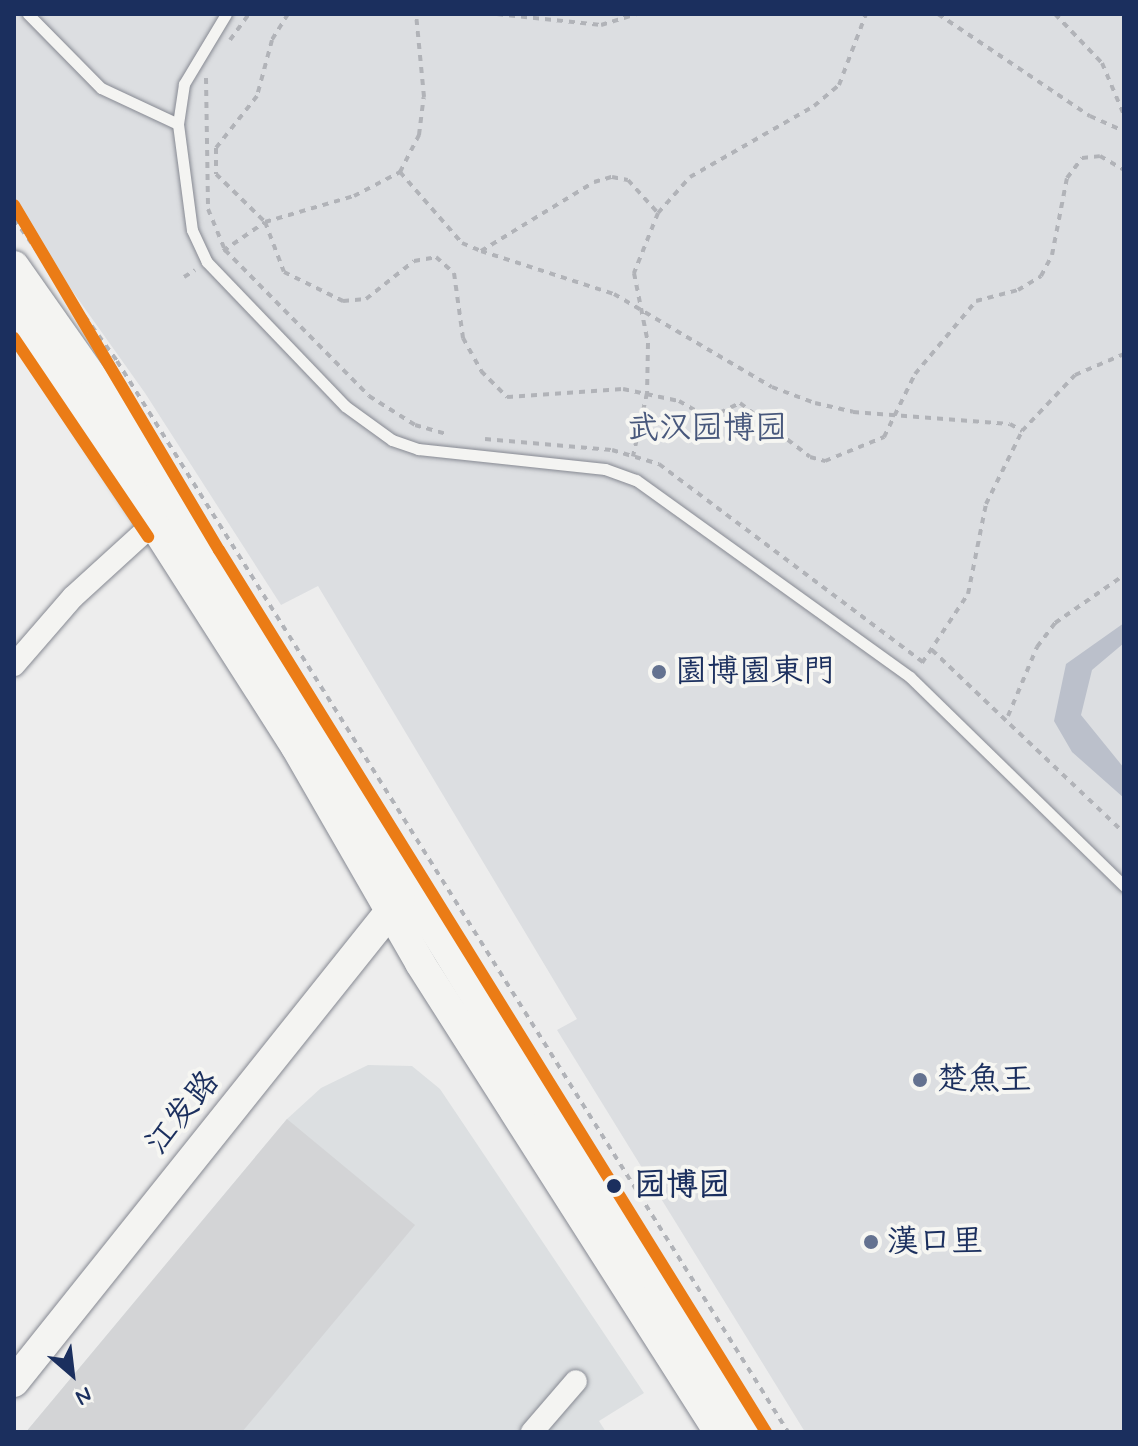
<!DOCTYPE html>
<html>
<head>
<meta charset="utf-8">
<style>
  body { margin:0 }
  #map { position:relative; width:1138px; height:1446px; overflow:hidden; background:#ededed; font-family:Mynerve,"LXGW WenKai TC",sans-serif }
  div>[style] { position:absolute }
  .built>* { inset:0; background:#dcdfe1 }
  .green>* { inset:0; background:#dcdee1 }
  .water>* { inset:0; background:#bbc0cb }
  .building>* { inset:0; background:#d3d4d6 }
  .path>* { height:4px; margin-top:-2px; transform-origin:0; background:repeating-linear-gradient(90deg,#b1b3b8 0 6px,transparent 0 12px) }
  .roads { filter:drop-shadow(0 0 2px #868992) drop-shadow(0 0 2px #868992) }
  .lane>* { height:11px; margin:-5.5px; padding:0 5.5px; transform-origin:5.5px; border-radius:5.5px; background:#f4f4f2 }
  .street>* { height:22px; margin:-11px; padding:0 11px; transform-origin:11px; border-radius:11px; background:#f4f4f2 }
  .secondary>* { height:30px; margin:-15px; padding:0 15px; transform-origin:15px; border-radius:15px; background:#f4f4f2 }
  .metro-1>* { height:12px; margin:-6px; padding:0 6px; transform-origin:6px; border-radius:6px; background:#eb7c16 }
  .dots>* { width:22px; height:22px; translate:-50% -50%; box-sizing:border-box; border:4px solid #f6f6f2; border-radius:50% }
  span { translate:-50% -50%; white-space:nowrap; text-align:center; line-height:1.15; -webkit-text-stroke:8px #f6f6f2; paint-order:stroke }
  .park-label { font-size:32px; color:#48587c }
  .poi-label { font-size:32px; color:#1b2f5e }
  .left { translate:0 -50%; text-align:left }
  .street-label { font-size:32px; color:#1b2f5e }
  .stop-label { font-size:32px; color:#1b2f5e; font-weight:700 }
  .frame { position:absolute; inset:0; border:16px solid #1b2f5e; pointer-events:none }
  .north { position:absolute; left:32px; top:1334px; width:80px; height:80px; -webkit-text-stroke:6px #f6f6f2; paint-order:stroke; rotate:152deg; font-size:22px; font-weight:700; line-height:32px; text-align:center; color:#1b2f5e }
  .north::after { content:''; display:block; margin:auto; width:28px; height:36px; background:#1b2f5e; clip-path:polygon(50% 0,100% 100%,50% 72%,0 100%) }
</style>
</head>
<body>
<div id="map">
  <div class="built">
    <div style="clip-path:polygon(368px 1065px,412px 1066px,440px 1089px,644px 1393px,599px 1421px,606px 1432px,26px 1432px,287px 1119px,321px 1088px)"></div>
  </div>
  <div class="green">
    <div style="clip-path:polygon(14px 14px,1124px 14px,1124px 1432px,805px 1432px,557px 1030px,577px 1019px,318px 586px,281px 605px,145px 393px,14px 209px)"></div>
  </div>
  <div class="water">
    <div style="clip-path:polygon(1124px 623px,1124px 643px,1092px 670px,1081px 715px,1124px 768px,1124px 798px,1072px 752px,1054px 721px,1066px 664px)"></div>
  </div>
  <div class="building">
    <div style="clip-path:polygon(287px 1119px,415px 1225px,242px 1432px,26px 1432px)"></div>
  </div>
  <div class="path">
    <div style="left:288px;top:14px;width:31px;rotate:122deg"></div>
    <div style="left:272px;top:40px;width:58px;rotate:105deg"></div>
    <div style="left:257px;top:96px;width:66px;rotate:128.3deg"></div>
    <div style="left:216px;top:148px;width:26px;rotate:90deg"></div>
    <div style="left:216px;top:174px;width:69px;rotate:44.4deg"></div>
    <div style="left:265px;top:222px;width:53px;rotate:69.2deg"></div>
    <div style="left:284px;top:272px;width:66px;rotate:26.2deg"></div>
    <div style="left:343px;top:301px;width:23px;rotate:-5deg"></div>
    <div style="left:366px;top:299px;width:61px;rotate:-38.4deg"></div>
    <div style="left:414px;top:261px;width:22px;rotate:-10deg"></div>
    <div style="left:436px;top:257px;width:24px;rotate:42deg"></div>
    <div style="left:454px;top:273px;width:66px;rotate:82.1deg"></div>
    <div style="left:463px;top:338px;width:38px;rotate:61deg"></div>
    <div style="left:481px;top:371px;width:37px;rotate:45deg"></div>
    <div style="left:507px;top:397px;width:116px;rotate:-3.9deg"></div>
    <div style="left:623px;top:389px;width:57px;rotate:12.1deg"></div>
    <div style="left:679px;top:401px;width:34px;rotate:30deg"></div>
    <div style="left:709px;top:418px;width:34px;rotate:-26deg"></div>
    <div style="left:740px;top:403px;width:88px;rotate:37.6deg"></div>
    <div style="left:810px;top:457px;width:16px;rotate:15deg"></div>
    <div style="left:825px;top:461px;width:64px;rotate:-22.1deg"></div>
    <div style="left:884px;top:437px;width:70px;rotate:-63.8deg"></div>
    <div style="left:915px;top:374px;width:95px;rotate:-50.1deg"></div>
    <div style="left:976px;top:301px;width:43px;rotate:-14.7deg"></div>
    <div style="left:1018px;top:290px;width:27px;rotate:-31deg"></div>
    <div style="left:1041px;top:276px;width:24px;rotate:-62deg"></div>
    <div style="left:1052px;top:255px;width:78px;rotate:-79deg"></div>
    <div style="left:1067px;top:178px;width:25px;rotate:-53deg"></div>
    <div style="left:1082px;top:158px;width:18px;rotate:-6deg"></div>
    <div style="left:1100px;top:156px;width:28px;rotate:30deg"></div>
    <div style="left:497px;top:14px;width:105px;rotate:6deg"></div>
    <div style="left:601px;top:25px;width:37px;rotate:-17deg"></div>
    <div style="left:938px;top:14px;width:183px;rotate:33.9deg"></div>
    <div style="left:1090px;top:116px;width:37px;rotate:24deg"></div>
    <div style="left:1055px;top:14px;width:68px;rotate:46.2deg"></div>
    <div style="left:1102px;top:63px;width:56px;rotate:67.1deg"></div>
    <div style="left:230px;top:40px;width:32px;rotate:-54deg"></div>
    <div style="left:206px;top:78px;width:131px;rotate:89.1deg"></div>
    <div style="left:208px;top:209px;width:44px;rotate:67.5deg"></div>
    <div style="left:225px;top:250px;width:205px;rotate:45.4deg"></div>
    <div style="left:369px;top:396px;width:54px;rotate:32.2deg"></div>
    <div style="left:415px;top:425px;width:35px;rotate:16deg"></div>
    <div style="left:400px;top:172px;width:94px;rotate:48.9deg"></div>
    <div style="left:462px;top:243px;width:21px;rotate:23deg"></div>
    <div style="left:481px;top:251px;width:132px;rotate:-31.4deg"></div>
    <div style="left:594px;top:182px;width:19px;rotate:-16deg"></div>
    <div style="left:612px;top:177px;width:16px;rotate:11deg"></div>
    <div style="left:628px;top:180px;width:45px;rotate:47.7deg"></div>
    <div style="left:658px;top:213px;width:65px;rotate:111.8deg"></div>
    <div style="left:634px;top:273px;width:71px;rotate:78.7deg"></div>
    <div style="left:648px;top:343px;width:50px;rotate:91.1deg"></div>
    <div style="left:647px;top:393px;width:65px;rotate:102.5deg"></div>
    <div style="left:658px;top:213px;width:48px;rotate:-48.4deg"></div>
    <div style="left:690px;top:177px;width:143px;rotate:-29.8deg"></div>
    <div style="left:814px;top:106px;width:33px;rotate:-40deg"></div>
    <div style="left:839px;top:85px;width:76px;rotate:-69.2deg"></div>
    <div style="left:14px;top:219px;width:175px;rotate:54deg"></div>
    <div style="left:117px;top:361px;width:1264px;rotate:57.93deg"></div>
    <div style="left:223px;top:251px;width:51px;rotate:-34.6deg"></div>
    <div style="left:265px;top:222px;width:93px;rotate:-16.3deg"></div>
    <div style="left:354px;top:196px;width:52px;rotate:-27.6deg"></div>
    <div style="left:400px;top:172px;width:42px;rotate:-62.8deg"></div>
    <div style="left:419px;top:135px;width:38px;rotate:-83deg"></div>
    <div style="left:424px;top:97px;width:83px;rotate:-95.5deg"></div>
    <div style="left:481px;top:251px;width:140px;rotate:17.9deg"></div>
    <div style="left:614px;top:294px;width:183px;rotate:30.5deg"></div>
    <div style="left:772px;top:387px;width:46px;rotate:20.4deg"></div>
    <div style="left:815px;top:403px;width:39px;rotate:13deg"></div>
    <div style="left:853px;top:412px;width:157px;rotate:4.4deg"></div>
    <div style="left:1010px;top:424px;width:14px;rotate:30deg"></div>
    <div style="left:184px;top:277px;width:13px;rotate:-32deg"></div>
    <div style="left:485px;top:439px;width:127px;rotate:5deg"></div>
    <div style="left:612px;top:450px;width:49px;rotate:16.6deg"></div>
    <div style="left:659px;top:464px;width:330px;rotate:36.9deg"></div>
    <div style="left:932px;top:650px;width:265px;rotate:43.6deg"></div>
    <div style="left:922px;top:663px;width:83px;rotate:-56.3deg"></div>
    <div style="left:968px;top:594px;width:92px;rotate:-78.7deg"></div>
    <div style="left:986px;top:504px;width:81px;rotate:-63.7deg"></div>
    <div style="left:1022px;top:431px;width:77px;rotate:-46.6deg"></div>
    <div style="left:1075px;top:375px;width:53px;rotate:-23.2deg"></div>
    <div style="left:1008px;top:716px;width:75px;rotate:-67.2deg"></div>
    <div style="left:1037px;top:647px;width:30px;rotate:-53deg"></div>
    <div style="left:1055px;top:623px;width:84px;rotate:-34.8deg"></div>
  </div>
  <div class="roads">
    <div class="lane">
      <div style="left:28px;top:14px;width:104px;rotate:45.4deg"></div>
      <div style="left:101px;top:88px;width:85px;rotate:25.1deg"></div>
      <div style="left:226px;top:14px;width:82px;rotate:121deg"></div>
      <div style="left:184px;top:84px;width:40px;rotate:98.5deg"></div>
      <div style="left:178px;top:124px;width:107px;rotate:82.5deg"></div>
      <div style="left:192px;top:230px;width:35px;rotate:65deg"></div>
      <div style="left:207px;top:262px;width:199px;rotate:46.2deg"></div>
      <div style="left:345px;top:406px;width:58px;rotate:35.9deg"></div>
      <div style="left:392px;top:440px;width:28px;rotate:19deg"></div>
      <div style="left:418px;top:449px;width:188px;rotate:6.1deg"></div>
      <div style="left:605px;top:469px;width:33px;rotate:20deg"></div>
      <div style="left:636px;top:480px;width:337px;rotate:35.7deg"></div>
      <div style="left:910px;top:677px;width:299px;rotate:44.3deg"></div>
    </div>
    <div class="street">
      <div style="left:14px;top:665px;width:90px;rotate:-49.1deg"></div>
      <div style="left:73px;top:597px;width:107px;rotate:-42.3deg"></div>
      <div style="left:532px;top:1432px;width:67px;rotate:-49.2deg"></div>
    </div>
    <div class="secondary">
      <div style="left:14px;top:266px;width:153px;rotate:54.9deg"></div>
      <div style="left:102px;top:391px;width:1224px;rotate:58.3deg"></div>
      <div style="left:14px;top:306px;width:523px;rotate:57.4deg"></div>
      <div style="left:296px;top:747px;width:249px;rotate:60.1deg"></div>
      <div style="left:420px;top:963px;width:556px;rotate:57.48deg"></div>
      <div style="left:14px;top:1382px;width:618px;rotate:-51.37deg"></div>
    </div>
  </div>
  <div class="metro-1">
    <div style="left:14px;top:205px;width:401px;rotate:59.3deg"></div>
    <div style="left:219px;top:550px;width:1038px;rotate:58.19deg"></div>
    <div style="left:14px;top:338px;width:240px;rotate:56deg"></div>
  </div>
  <div class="dots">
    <div style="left:659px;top:672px;background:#647290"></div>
    <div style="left:920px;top:1080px;background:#647290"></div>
    <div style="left:614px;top:1186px;background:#1b2f5e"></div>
    <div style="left:871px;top:1242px;background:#647290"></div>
  </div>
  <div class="park-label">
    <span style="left:707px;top:429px">武汉园博园</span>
  </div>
  <div class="poi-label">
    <span class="left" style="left:675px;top:672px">園博園東門</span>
    <span class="left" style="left:936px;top:1080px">楚魚王</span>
    <span class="left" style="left:887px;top:1242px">漢口里</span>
  </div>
  <div class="street-label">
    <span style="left:183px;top:1113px;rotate:-51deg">江发路</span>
  </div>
  <div class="stop-label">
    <span class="left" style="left:634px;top:1186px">园博园</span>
  </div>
  <div class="frame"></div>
  <div class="north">N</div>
</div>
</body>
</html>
